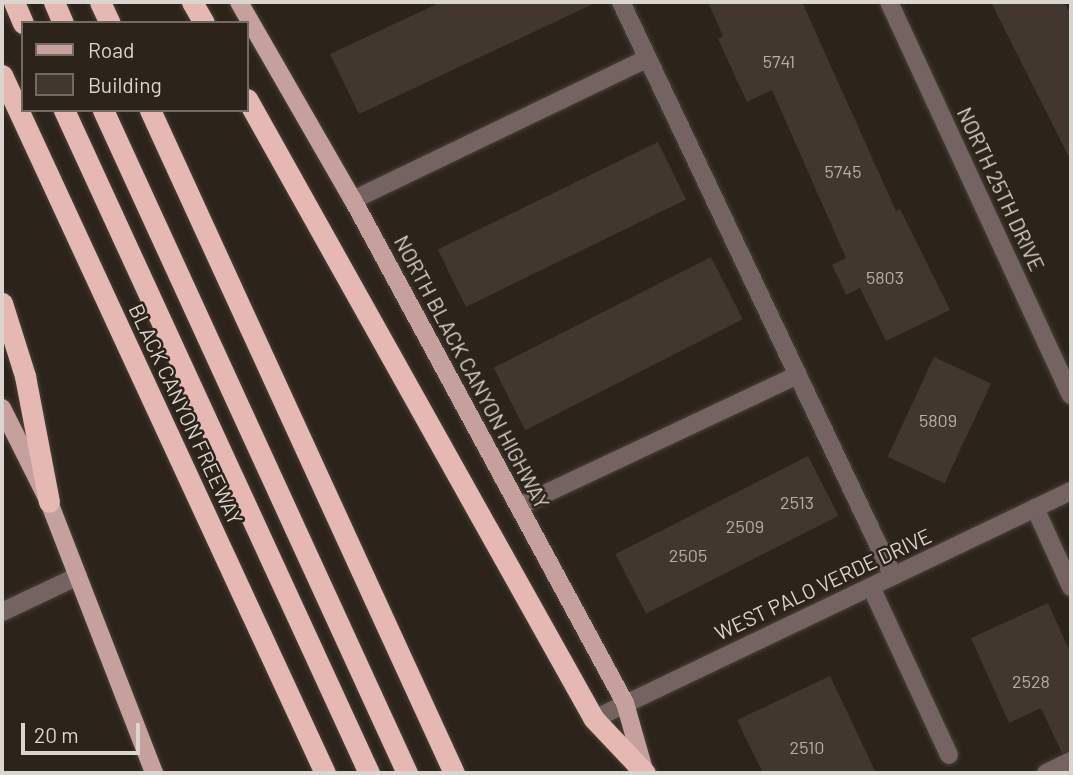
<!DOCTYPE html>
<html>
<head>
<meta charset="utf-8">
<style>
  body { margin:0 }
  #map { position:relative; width:1073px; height:775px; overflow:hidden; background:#2c241a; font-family:Barlow,sans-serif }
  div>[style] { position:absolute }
  .building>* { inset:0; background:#42372f; transform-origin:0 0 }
  .roads { filter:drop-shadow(0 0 2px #484037) drop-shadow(0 0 2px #484037) }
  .minor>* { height:18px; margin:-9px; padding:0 9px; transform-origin:9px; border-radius:9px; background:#756361 }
  .major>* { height:18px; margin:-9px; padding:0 9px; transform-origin:9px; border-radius:9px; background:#c6a09d }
  .highway>* { height:21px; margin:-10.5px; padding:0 10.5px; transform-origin:10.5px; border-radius:10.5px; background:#e6b8b4 }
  span { translate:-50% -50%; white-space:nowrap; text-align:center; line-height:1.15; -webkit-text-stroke:5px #2c241a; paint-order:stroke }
  .number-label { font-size:18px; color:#b4aea6 }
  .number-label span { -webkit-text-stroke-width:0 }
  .street-label { font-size:21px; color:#dad5ce }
  .frame { position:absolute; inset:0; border:4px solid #dad5ce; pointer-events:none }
  .legend { position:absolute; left:21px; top:21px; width:228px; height:91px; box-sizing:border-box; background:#2c241a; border:2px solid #726b62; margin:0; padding:9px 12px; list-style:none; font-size:21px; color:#dad5ce }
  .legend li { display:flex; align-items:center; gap:14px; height:35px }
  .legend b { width:35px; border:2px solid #726b62 }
  .scale { position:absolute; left:21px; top:723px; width:119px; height:32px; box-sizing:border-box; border:4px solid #dad5ce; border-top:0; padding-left:9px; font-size:21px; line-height:24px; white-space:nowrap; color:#dad5ce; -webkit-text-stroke:5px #2c241a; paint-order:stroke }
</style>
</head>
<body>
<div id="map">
  <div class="building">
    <div style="clip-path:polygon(441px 2px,597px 2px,359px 114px,330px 54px)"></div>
    <div style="clip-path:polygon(708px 2px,802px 2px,896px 211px,900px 209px,950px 310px,886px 341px,860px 288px,846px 295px,832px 265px,846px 258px,772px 90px,747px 102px,718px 39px,723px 36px)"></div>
    <div style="clip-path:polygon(991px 2px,1064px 2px,1071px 16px,1071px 161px)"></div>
    <div style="left:658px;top:142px;width:64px;height:245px;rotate:64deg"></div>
    <div style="left:711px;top:257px;width:70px;height:244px;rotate:63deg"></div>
    <div style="left:934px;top:357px;width:63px;height:110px;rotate:25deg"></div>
    <div style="left:808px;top:456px;width:67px;height:216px;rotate:63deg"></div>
    <div style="clip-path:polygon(1048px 603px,1071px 654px,1071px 750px,1062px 753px,1041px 708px,1009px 723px,971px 638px)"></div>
    <div style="clip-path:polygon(830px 676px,876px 773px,763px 773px,737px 720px)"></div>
  </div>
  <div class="roads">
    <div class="minor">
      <div style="left:621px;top:2px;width:635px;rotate:64.65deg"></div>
      <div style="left:889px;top:2px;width:433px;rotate:65.2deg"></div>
      <div style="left:353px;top:200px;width:327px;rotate:-25.7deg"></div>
      <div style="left:519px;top:506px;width:308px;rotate:-25.2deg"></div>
      <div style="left:1035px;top:508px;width:87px;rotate:65.5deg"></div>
      <div style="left:871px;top:587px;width:185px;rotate:65.1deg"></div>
      <div style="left:2px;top:612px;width:84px;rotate:-25.3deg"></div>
      <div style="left:594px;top:719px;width:529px;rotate:-25.55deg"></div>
      <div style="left:1046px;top:773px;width:28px;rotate:-26deg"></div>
    </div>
    <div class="major">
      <div style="left:239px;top:2px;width:228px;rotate:60.1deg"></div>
      <div style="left:353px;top:200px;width:572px;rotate:61.6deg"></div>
      <div style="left:625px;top:703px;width:73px;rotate:74.1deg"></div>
      <div style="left:2px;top:408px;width:105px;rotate:63.4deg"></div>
      <div style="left:49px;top:502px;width:291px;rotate:68.8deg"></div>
    </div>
    <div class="highway">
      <div style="left:14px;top:2px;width:23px;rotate:67deg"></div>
      <div style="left:54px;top:2px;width:23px;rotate:67deg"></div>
      <div style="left:100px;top:2px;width:23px;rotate:65deg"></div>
      <div style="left:192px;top:2px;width:24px;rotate:60deg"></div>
      <div style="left:2px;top:75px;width:769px;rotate:65.17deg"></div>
      <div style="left:247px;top:99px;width:710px;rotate:60.77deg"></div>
      <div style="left:594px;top:719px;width:74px;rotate:46.6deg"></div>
      <div style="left:64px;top:110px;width:730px;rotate:65.3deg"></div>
      <div style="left:103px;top:110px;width:729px;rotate:65.37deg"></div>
      <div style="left:150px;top:110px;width:729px;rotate:65.37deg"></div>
      <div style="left:2px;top:303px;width:77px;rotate:72.5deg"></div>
      <div style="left:25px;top:376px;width:128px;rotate:79.2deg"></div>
    </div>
  </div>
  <div class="number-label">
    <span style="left:779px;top:61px">5741</span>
    <span style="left:843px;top:171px">5745</span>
    <span style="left:885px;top:277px">5803</span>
    <span style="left:938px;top:420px">5809</span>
    <span style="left:797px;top:502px">2513</span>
    <span style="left:745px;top:526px">2509</span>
    <span style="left:688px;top:555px">2505</span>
    <span style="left:1031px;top:681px">2528</span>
    <span style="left:807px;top:747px">2510</span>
  </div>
  <div class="street-label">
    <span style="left:1001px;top:189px;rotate:65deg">NORTH 25TH DRIVE</span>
    <span style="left:472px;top:372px;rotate:62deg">NORTH BLACK CANYON HIGHWAY</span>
    <span style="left:186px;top:414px;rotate:65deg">BLACK CANYON FREEWAY</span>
    <span style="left:823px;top:584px;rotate:-25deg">WEST PALO VERDE DRIVE</span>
  </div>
  <div class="frame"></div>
  <ul class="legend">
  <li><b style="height:9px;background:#c6a09d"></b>Road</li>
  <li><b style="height:19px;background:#42372f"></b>Building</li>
  </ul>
  <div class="scale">20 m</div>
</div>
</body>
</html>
